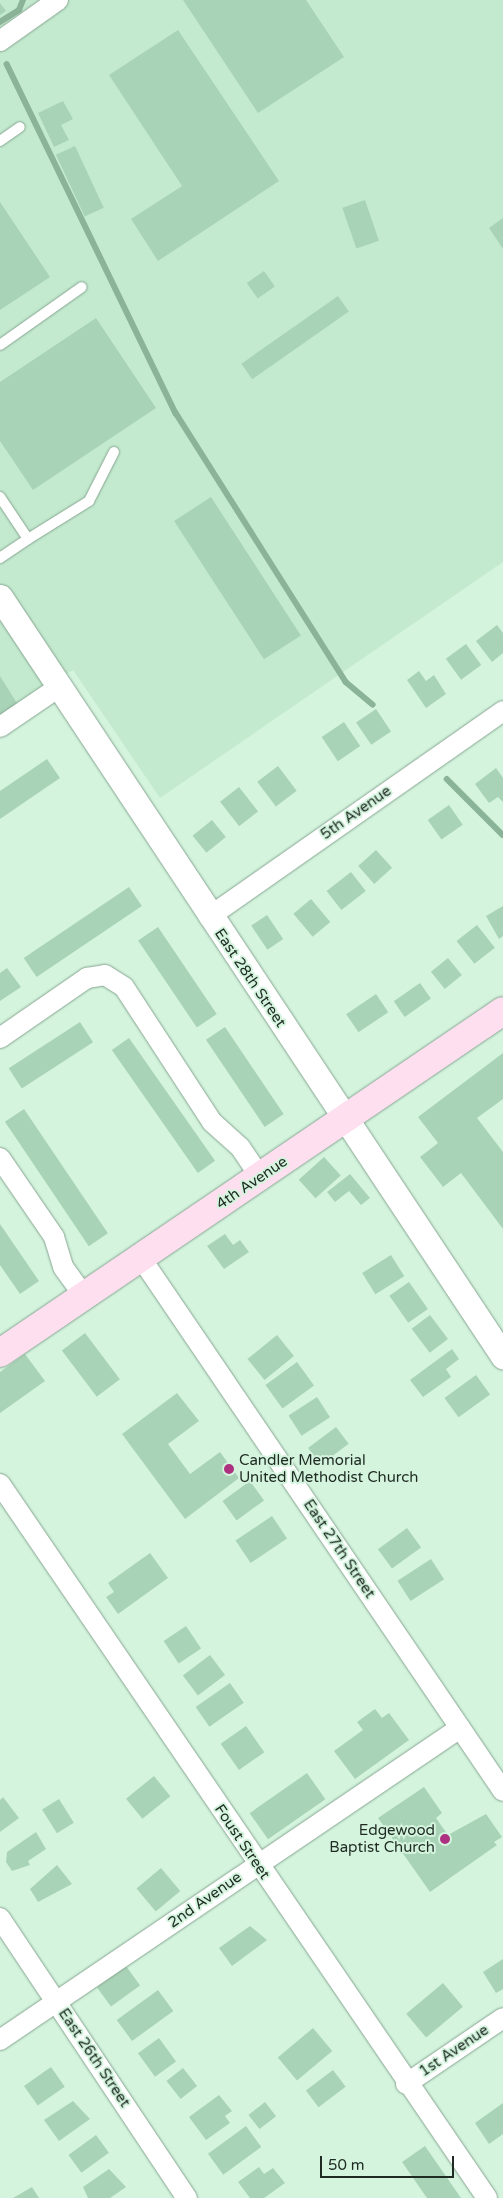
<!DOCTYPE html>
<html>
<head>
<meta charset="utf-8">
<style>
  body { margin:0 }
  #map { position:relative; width:503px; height:2198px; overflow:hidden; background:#d4f4de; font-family:"Varela Round",sans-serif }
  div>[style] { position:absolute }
  .built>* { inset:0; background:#c3eacf }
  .stream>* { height:5.5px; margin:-2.75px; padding:0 2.75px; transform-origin:2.75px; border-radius:2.75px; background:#8ab398 }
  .building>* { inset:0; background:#a9d3b7; transform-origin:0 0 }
  .roads { filter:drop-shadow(0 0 1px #88a692) drop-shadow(0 0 1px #88a692) }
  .service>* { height:10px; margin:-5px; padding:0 5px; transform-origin:5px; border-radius:5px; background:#fff }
  .minor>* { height:20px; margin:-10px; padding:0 10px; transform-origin:10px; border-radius:10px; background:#fff }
  .tertiary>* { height:25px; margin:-12.5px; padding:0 12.5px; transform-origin:12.5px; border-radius:12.5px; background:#fff }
  .secondary>* { height:28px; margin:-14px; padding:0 14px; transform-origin:14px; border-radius:14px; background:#fddff0 }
  .dots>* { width:14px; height:14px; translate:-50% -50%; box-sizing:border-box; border:2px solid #d4f4de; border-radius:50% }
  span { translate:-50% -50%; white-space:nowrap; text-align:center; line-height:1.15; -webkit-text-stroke:4px #d4f4de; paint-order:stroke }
  .street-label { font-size:15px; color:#1e2a22 }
  .poi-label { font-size:15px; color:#1e2a22 }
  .left { translate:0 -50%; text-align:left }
  .right { translate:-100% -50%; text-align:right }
  .scale { position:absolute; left:320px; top:2156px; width:134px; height:22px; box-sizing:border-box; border:2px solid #1e2a22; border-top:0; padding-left:6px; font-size:15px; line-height:18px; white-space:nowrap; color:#1e2a22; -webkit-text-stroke:4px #d4f4de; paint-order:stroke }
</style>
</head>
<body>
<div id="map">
  <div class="built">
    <div style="clip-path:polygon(0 0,503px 0,503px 562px,160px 798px,73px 670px,0 719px)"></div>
  </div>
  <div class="stream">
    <div style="left:0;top:22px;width:22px;rotate:-32deg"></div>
    <div style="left:19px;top:10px;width:11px;rotate:-68deg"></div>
    <div style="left:7px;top:64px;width:388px;rotate:64.2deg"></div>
    <div style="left:176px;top:413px;width:318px;rotate:57.7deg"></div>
    <div style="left:346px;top:682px;width:35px;rotate:40deg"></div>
    <div style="left:447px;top:779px;width:79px;rotate:45deg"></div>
  </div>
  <div class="building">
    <div style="clip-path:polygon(183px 0,306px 0,344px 57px,258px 113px)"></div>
    <div style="clip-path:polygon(0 3px,6px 11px,0 15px)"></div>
    <div style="clip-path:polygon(178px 30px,279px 181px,158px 261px,131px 219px,182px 186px,109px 75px)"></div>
    <div style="clip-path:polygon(63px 101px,73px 119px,61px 125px,69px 140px,54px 147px,38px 113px)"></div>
    <div style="left:75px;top:146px;width:68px;height:21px;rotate:65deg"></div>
    <div style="left:365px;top:200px;width:43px;height:24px;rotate:71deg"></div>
    <div style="clip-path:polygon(0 202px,50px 277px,0 310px)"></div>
    <div style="clip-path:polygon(503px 218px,503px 249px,489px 228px)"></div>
    <div style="left:264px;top:271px;width:19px;height:21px;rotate:55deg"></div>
    <div style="left:338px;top:296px;width:19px;height:118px;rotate:55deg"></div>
    <div style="clip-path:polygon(96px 318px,156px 408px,33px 490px,0 441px,0 382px)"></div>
    <div style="left:211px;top:497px;width:165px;height:44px;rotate:57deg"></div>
    <div style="clip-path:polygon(497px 625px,503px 633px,503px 653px,492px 662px,476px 641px)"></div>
    <div style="left:466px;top:644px;width:26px;height:25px;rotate:54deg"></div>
    <div style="clip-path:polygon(419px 671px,426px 681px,434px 675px,446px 694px,426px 708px,407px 680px)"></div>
    <div style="clip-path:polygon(0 676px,20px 708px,0 721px)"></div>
    <div style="left:376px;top:709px;width:27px;height:24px;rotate:56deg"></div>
    <div style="left:344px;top:722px;width:29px;height:27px;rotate:56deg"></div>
    <div style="clip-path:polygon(47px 759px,60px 778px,0 819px,0 791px)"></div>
    <div style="left:278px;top:766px;width:31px;height:26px;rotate:53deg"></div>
    <div style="clip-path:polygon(496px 768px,503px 778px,503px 802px,498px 797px,489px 803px,475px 784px)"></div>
    <div style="left:239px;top:787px;width:31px;height:24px;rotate:52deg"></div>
    <div style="left:449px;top:805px;width:24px;height:26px;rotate:55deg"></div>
    <div style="left:212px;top:820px;width:22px;height:25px;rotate:51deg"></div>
    <div style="left:376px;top:850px;width:24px;height:24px;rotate:48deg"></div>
    <div style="left:351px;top:872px;width:24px;height:31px;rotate:52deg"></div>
    <div style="left:129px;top:887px;width:23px;height:127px;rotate:56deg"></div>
    <div style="left:311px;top:899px;width:30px;height:23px;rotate:50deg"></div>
    <div style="clip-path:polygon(503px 906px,503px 936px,499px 939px,486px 916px)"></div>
    <div style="left:267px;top:915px;width:29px;height:19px;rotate:56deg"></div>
    <div style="left:477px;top:925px;width:29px;height:26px;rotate:52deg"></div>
    <div style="left:158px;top:927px;width:105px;height:24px;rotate:56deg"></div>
    <div style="left:448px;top:958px;width:22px;height:22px;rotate:51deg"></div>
    <div style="clip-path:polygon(7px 968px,21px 987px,0 1001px,0 973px)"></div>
    <div style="left:420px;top:983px;width:19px;height:32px;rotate:55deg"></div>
    <div style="left:376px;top:994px;width:22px;height:36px;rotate:56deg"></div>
    <div style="left:80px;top:1022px;width:24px;height:85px;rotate:57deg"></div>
    <div style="left:225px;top:1027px;width:105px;height:23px;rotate:56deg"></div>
    <div style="left:129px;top:1038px;width:150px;height:21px;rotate:55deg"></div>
    <div style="clip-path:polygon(503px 1053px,503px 1099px,477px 1118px,503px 1152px,503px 1229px,461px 1173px,443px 1187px,420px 1157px,438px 1143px,418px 1117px)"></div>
    <div style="left:24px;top:1109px;width:150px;height:23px;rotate:56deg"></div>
    <div style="left:324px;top:1157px;width:25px;height:34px;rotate:48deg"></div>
    <div style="clip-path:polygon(350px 1174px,370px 1198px,361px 1205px,349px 1191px,335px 1202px,327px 1192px)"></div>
    <div style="clip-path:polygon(0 1224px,39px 1281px,20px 1294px,0 1265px)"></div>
    <div style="clip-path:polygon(225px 1234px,233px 1245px,240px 1240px,249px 1252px,224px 1269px,207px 1246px)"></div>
    <div style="left:391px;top:1255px;width:25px;height:34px;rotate:58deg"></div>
    <div style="left:409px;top:1282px;width:33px;height:24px;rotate:55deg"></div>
    <div style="left:430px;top:1315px;width:30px;height:23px;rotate:53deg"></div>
    <div style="left:85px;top:1333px;width:58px;height:29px;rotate:53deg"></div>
    <div style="left:277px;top:1335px;width:27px;height:38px;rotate:51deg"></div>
    <div style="clip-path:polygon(452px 1349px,459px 1359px,446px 1369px,451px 1377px,423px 1397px,410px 1380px)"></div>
    <div style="clip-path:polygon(25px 1354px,45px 1381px,0 1413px,0 1372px)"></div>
    <div style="left:297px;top:1362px;width:29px;height:39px;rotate:54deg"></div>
    <div style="left:476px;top:1375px;width:24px;height:39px;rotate:54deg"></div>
    <div style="clip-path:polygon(177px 1393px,199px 1421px,168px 1444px,190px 1474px,220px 1452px,239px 1478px,185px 1519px,122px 1434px)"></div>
    <div style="left:317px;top:1397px;width:24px;height:34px;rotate:57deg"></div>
    <div style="left:336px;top:1427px;width:21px;height:35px;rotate:53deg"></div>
    <div style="left:250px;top:1481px;width:24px;height:34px;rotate:54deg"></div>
    <div style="left:272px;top:1516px;width:27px;height:44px;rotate:56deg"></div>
    <div style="left:407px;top:1528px;width:24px;height:36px;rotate:54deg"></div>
    <div style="clip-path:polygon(150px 1553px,168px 1578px,118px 1614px,106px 1597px,114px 1592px,108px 1583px)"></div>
    <div style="left:431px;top:1559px;width:24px;height:40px;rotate:57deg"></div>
    <div style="left:186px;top:1626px;width:27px;height:27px;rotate:56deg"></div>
    <div style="left:210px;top:1655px;width:25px;height:34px;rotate:53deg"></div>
    <div style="left:230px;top:1683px;width:24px;height:42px;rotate:55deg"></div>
    <div style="clip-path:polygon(375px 1709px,382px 1718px,389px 1713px,409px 1740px,355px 1779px,334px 1751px,363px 1730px,357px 1722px)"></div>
    <div style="left:246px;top:1726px;width:32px;height:31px;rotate:55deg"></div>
    <div style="left:307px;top:1773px;width:32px;height:70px;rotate:55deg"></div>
    <div style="left:154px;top:1776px;width:26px;height:36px;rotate:51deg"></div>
    <div style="clip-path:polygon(424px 1787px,442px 1813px,436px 1818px,448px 1835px,486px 1814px,502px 1837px,494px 1842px,497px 1845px,430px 1892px,378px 1818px)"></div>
    <div style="clip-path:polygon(3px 1797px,19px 1818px,0 1832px,0 1800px)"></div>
    <div style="left:59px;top:1799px;width:28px;height:20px;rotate:58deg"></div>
    <div style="clip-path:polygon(36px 1832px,46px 1849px,28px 1861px,30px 1865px,12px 1871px,6px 1862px,7px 1852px)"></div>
    <div style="clip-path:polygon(57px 1865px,72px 1884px,38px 1902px,30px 1889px)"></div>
    <div style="left:161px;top:1868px;width:30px;height:32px;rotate:50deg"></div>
    <div style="clip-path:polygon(250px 1926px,267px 1940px,232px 1966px,219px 1948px)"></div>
    <div style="clip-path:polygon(503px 1959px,503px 1989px,496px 1993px,483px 1972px)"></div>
    <div style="left:126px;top:1966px;width:24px;height:36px;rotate:54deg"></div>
    <div style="left:443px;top:1983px;width:31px;height:48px;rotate:50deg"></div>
    <div style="left:158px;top:1990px;width:26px;height:51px;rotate:54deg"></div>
    <div style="left:313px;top:2028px;width:30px;height:46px;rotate:50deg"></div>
    <div style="left:159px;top:2038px;width:29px;height:26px;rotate:54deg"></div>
    <div style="left:51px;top:2067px;width:24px;height:33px;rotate:55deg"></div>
    <div style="left:183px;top:2068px;width:23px;height:21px;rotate:52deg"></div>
    <div style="left:333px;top:2070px;width:21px;height:34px;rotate:53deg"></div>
    <div style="clip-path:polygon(219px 2095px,232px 2111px,225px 2116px,230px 2123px,206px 2140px,189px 2117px)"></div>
    <div style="clip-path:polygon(73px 2101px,90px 2119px,59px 2141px,44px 2120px)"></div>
    <div style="left:265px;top:2102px;width:18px;height:21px;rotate:52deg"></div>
    <div style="clip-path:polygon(503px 2103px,503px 2134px,489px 2144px,475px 2123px)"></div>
    <div style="left:246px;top:2126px;width:26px;height:47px;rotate:54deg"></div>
    <div style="left:96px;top:2135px;width:22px;height:34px;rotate:54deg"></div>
    <div style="clip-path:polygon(425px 2146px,461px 2198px,427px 2198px,402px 2162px)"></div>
    <div style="clip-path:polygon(259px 2167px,264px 2174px,273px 2168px,285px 2183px,264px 2198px,250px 2198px,238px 2182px)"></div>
    <div style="clip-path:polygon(109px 2169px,126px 2187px,110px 2198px,88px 2198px,83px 2187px)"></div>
    <div style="clip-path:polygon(32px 2187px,39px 2198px,13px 2198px)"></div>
  </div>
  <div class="roads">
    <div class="service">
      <div style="left:0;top:141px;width:24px;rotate:-35deg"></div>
      <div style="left:0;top:345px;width:100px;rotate:-35.3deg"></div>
      <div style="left:0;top:497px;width:50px;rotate:56.3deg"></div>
      <div style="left:28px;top:539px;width:34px;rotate:146deg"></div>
      <div style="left:28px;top:539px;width:72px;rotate:-31.9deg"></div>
      <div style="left:89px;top:501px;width:55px;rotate:-63deg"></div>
    </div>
    <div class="minor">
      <div style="left:0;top:41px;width:71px;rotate:-35.3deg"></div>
      <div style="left:0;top:727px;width:71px;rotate:-34.1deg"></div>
      <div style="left:209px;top:917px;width:359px;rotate:-35deg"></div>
      <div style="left:0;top:1038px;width:106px;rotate:-34.6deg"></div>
      <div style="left:87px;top:978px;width:18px;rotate:-9deg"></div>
      <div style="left:105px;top:975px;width:22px;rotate:32deg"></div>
      <div style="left:124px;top:987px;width:161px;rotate:56.9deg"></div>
      <div style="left:212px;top:1122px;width:38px;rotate:42deg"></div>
      <div style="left:240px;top:1147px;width:36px;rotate:56deg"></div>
      <div style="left:0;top:1158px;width:96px;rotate:55.6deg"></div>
      <div style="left:54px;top:1237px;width:31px;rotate:73deg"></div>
      <div style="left:63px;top:1267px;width:36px;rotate:54deg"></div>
      <div style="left:141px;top:1258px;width:644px;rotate:55.82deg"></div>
      <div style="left:0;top:1484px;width:864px;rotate:55.7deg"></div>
      <div style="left:0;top:1918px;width:337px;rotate:56.3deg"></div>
      <div style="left:0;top:2040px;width:556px;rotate:-34.15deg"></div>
      <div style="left:406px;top:2084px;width:117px;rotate:-34.2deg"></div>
    </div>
    <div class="tertiary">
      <div style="left:0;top:597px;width:911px;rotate:56.47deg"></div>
    </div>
    <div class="secondary">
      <div style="left:0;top:1353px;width:608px;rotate:-34.21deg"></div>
    </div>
  </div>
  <div class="dots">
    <div style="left:229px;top:1469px;background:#ad3081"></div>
    <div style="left:445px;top:1839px;background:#ad3081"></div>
  </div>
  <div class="street-label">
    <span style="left:356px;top:813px;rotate:-35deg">5th Avenue</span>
    <span style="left:250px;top:978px;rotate:56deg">East 28th Street</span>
    <span style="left:252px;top:1183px;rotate:-34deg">4th Avenue</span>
    <span style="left:339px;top:1549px;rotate:56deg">East 27th Street</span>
    <span style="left:242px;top:1842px;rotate:56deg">Foust Street</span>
    <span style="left:205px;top:1900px;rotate:-35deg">2nd Avenue</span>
    <span style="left:454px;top:2051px;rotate:-34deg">1st Avenue</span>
    <span style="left:94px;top:2058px;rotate:56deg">East 26th Street</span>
  </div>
  <div class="poi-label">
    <span class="left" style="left:239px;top:1469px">Candler Memorial<br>United Methodist Church</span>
    <span class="right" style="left:435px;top:1839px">Edgewood<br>Baptist Church</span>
  </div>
  <div class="scale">50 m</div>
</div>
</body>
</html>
